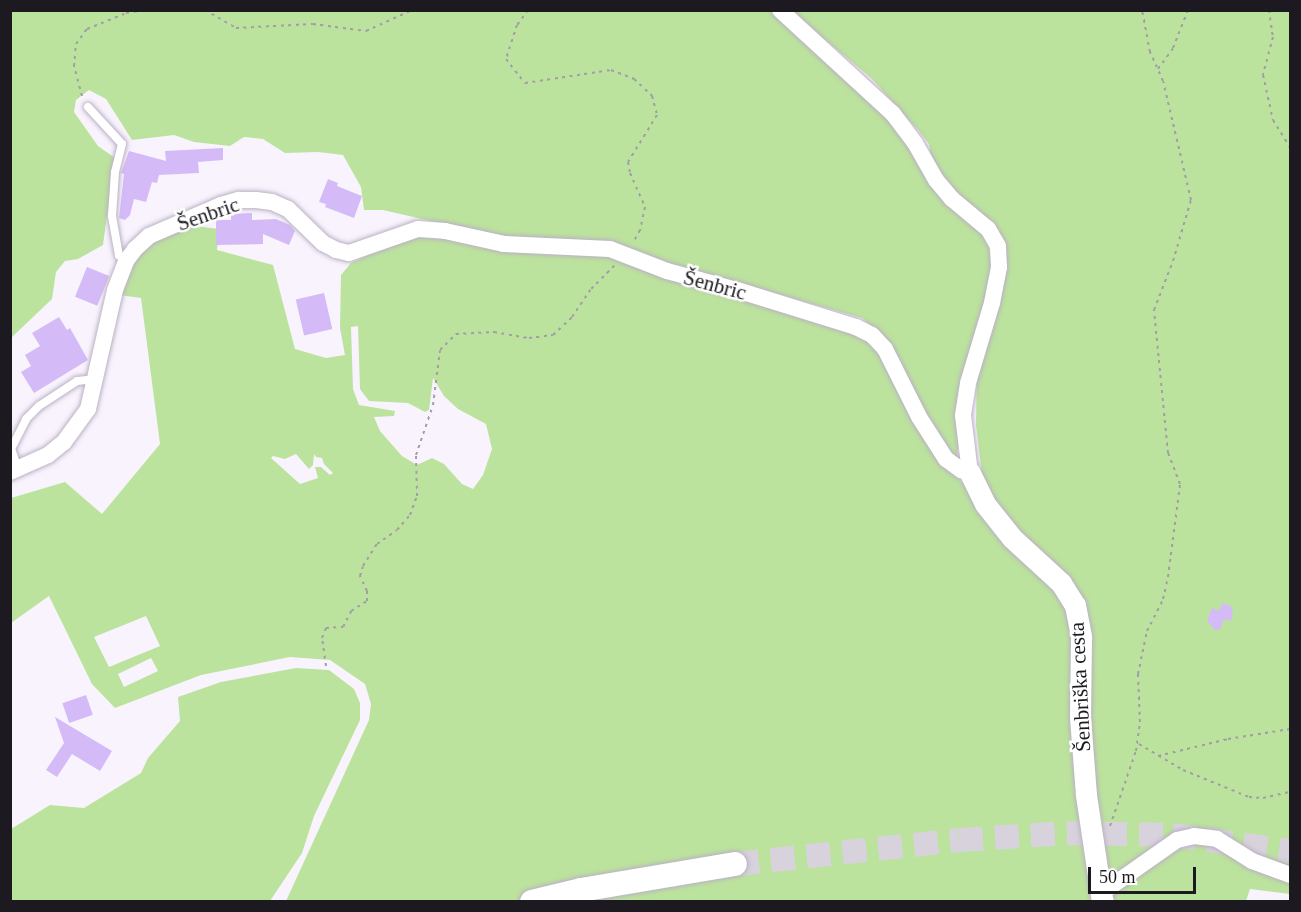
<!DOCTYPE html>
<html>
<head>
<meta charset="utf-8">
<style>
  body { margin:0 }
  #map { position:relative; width:1301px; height:912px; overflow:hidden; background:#f9f3fe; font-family:"Times New Roman",serif }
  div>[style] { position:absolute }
  .green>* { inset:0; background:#bce39d }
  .building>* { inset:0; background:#d4bbf7; transform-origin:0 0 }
  .secondary-tunnel>* { height:24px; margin-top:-12px; transform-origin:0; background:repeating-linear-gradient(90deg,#d8d2dd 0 24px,transparent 0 36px) }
  .path>* { height:2px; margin-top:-1px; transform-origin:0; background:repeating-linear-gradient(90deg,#a29da6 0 3px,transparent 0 7.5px) }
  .roads { filter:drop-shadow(0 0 2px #bab1c2) drop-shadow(0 0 2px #bab1c2) }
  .service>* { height:8px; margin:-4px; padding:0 4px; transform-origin:4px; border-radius:4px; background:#fff }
  .minor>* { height:16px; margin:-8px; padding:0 8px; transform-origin:8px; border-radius:8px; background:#fff }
  .tertiary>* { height:21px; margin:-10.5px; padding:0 10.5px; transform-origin:10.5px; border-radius:10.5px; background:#fff }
  .secondary>* { height:24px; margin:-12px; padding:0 12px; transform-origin:12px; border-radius:12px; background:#fff }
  span { translate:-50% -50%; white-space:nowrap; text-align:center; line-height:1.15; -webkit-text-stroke:5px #fff; paint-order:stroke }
  .street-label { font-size:21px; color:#1d1920 }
  .frame { position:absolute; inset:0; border:12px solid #1d1920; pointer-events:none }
  .scale { position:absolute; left:1088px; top:867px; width:108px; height:27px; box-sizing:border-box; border:3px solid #1d1920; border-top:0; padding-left:8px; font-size:18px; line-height:21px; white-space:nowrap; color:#1d1920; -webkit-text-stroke:4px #fff; paint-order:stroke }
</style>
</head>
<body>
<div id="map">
  <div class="green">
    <div style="clip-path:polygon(11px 11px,772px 11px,864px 85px,986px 235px,991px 257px,992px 289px,968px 359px,957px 457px,945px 448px,931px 426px,899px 358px,883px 335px,862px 318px,729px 280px,656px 264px,505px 238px,383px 210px,364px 210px,361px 187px,343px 155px,318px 152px,285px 153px,263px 139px,244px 137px,230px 146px,194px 142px,174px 135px,132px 140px,106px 99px,89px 90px,76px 100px,74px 112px,98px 146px,115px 158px,103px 245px,78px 259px,65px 261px,56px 272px,52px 299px,11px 338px)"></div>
    <div style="clip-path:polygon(791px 11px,1290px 11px,1290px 870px,1248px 852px,1227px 836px,1210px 830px,1186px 831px,1108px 884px,1089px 795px,1088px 636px,1009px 527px,983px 483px,976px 425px,977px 365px,1006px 266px,932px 167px,929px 144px,919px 131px,871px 78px)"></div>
    <div style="clip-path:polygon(evenodd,187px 225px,219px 229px,217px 250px,273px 265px,295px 349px,326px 358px,345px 355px,340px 328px,341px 275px,351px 263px,410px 236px,594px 251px,818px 318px,878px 345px,928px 442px,1068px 608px,1097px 901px,286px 901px,369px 720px,371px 704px,365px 684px,330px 660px,290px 657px,201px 675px,115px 708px,92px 684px,49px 596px,11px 623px,11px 498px,65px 482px,102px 514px,160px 444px,141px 298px,119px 295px,127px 268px,154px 239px,187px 225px,358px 326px,360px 389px,369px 401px,408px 403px,425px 412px,429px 410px,433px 378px,444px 396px,458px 409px,486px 424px,492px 449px,483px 475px,473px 489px,462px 484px,444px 464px,432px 458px,417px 465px,402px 456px,380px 431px,374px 417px,394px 416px,395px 411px,359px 405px,353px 389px,351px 327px,358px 326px,187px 225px,296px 454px,309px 469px,313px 465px,314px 454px,316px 457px,322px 458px,324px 464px,333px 473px,330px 475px,321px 467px,315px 467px,318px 478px,300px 484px,271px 458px,273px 456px,285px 459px,296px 454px,187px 225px,146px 616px,160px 646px,109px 667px,94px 637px,146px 616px,187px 225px,151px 658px,158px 671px,124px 687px,118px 674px,151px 658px)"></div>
    <div style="clip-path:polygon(296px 668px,329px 670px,354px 689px,360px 703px,360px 720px,314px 816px,302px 853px,270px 901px,11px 901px,11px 829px,50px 805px,84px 808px,141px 773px,148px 758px,180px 721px,178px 697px,221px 682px)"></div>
    <div style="clip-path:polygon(1194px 843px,1219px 847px,1290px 881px,1290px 894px,1250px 889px,1246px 901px,1111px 902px,1115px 890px,1176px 846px)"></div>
  </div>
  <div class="building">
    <div style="clip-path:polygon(223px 148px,223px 160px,198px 162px,199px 173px,159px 175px,157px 183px,152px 182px,146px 202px,134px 199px,130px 215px,125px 220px,119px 218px,124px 174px,121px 173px,129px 151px,166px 161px,165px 151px)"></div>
    <div style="clip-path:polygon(328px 179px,338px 183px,337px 186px,362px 196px,354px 218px,325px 207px,326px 204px,319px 202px)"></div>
    <div style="clip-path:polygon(252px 213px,252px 220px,276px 219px,290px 225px,295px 231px,289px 245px,263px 234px,263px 244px,216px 245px,216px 220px,231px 220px,231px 214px)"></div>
    <div style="left:87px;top:267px;width:24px;height:32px;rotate:22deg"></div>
    <div style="left:324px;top:293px;width:37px;height:29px;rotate:77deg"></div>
    <div style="clip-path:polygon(59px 317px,67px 330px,70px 328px,88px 360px,34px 393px,21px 372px,31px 366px,25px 355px,40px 346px,32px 333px)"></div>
    <div style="clip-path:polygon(1222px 603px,1231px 606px,1233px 613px,1231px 621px,1224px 619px,1221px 628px,1216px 631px,1207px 621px,1212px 608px,1219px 611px)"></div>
    <div style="left:86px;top:695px;width:21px;height:25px;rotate:71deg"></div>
    <div style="clip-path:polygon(55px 717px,112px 751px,100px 771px,72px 754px,57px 777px,46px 770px,64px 743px)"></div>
  </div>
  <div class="secondary-tunnel">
    <div style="left:735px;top:864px;width:225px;rotate:-6.1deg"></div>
    <div style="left:959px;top:840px;width:108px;rotate:-3.7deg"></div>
    <div style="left:1067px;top:833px;width:105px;rotate:1.1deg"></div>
    <div style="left:1172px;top:835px;width:119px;rotate:7.7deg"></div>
  </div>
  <div class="path">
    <div style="left:205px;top:10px;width:36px;rotate:30deg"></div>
    <div style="left:236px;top:28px;width:77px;rotate:-3deg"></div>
    <div style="left:313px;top:24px;width:53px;rotate:7.5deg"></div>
    <div style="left:366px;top:31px;width:51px;rotate:-24.5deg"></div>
    <div style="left:528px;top:10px;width:19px;rotate:126deg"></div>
    <div style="left:517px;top:25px;width:36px;rotate:108deg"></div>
    <div style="left:506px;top:59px;width:31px;rotate:52deg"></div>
    <div style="left:525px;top:83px;width:87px;rotate:-8.6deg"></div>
    <div style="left:611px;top:70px;width:25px;rotate:21deg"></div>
    <div style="left:634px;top:79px;width:25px;rotate:43deg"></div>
    <div style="left:652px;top:96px;width:20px;rotate:75deg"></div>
    <div style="left:657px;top:115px;width:55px;rotate:121.7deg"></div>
    <div style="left:628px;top:162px;width:11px;rotate:80deg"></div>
    <div style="left:630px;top:173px;width:37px;rotate:66deg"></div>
    <div style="left:645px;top:207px;width:24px;rotate:102deg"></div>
    <div style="left:640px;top:230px;width:13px;rotate:119deg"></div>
    <div style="left:1269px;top:10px;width:27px;rotate:82deg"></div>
    <div style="left:1273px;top:37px;width:39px;rotate:105deg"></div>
    <div style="left:1263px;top:75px;width:46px;rotate:77.5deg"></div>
    <div style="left:1273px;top:120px;width:32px;rotate:58deg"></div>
    <div style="left:1158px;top:69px;width:26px;rotate:-54deg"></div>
    <div style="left:1173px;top:48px;width:41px;rotate:-68.5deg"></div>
    <div style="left:82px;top:96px;width:31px;rotate:-105deg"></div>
    <div style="left:74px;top:66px;width:22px;rotate:-85deg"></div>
    <div style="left:76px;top:44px;width:19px;rotate:-54deg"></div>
    <div style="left:87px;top:29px;width:42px;rotate:-22.3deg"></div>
    <div style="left:126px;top:13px;width:18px;rotate:-9deg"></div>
    <div style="left:326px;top:666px;width:28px;rotate:-98deg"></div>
    <div style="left:322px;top:638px;width:11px;rotate:-68deg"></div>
    <div style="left:326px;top:628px;width:17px;rotate:-3deg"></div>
    <div style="left:343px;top:627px;width:18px;rotate:-63deg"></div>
    <div style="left:351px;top:611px;width:19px;rotate:-32deg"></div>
    <div style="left:367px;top:601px;width:10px;rotate:-90deg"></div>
    <div style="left:367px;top:591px;width:17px;rotate:-115deg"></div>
    <div style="left:360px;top:576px;width:10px;rotate:-73deg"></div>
    <div style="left:363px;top:566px;width:26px;rotate:-58deg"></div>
    <div style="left:377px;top:544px;width:24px;rotate:-35deg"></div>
    <div style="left:397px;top:530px;width:20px;rotate:-49deg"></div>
    <div style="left:410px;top:515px;width:20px;rotate:-70deg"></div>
    <div style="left:417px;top:496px;width:41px;rotate:-91.4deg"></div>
    <div style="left:416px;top:455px;width:53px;rotate:-71.2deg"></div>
    <div style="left:433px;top:405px;width:55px;rotate:-82.7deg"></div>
    <div style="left:440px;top:350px;width:23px;rotate:-45deg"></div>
    <div style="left:456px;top:334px;width:38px;rotate:-3deg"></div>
    <div style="left:494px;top:332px;width:36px;rotate:10deg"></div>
    <div style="left:529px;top:338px;width:24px;rotate:-7deg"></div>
    <div style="left:553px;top:335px;width:26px;rotate:-43deg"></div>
    <div style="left:572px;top:317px;width:34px;rotate:-56deg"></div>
    <div style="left:591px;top:289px;width:33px;rotate:-45deg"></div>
    <div style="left:1139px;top:744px;width:51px;rotate:30.6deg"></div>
    <div style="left:1183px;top:770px;width:71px;rotate:22.2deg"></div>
    <div style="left:1249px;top:797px;width:14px;rotate:4deg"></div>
    <div style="left:1263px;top:798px;width:28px;rotate:-13deg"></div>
    <div style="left:1158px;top:756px;width:72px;rotate:-13.7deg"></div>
    <div style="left:1228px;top:739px;width:63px;rotate:-9.2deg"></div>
    <div style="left:1110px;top:826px;width:79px;rotate:-70.9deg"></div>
    <div style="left:1136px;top:751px;width:29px;rotate:-82deg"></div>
    <div style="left:1140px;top:722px;width:48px;rotate:-92.4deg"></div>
    <div style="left:1138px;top:674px;width:44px;rotate:-78.2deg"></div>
    <div style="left:1147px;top:631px;width:36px;rotate:-63deg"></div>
    <div style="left:1163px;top:599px;width:23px;rotate:-77deg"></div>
    <div style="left:1168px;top:577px;width:94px;rotate:-82.6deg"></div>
    <div style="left:1180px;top:484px;width:33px;rotate:-111deg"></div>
    <div style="left:1168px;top:453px;width:144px;rotate:-95.6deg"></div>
    <div style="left:1154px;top:310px;width:53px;rotate:-68.8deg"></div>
    <div style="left:1173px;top:261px;width:64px;rotate:-73.6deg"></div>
    <div style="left:1191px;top:200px;width:122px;rotate:-103.2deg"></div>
    <div style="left:1163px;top:81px;width:32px;rotate:-114deg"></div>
    <div style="left:1150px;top:52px;width:43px;rotate:-100.8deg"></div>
  </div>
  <div class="roads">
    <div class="service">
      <div style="left:88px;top:107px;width:50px;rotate:47.4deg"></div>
      <div style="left:122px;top:144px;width:29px;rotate:104deg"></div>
      <div style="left:115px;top:172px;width:44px;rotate:93.9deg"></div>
      <div style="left:112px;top:216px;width:40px;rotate:80deg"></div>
      <div style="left:119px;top:255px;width:9px;rotate:41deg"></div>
      <div style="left:18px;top:469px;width:21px;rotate:-109deg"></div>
      <div style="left:11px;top:449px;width:34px;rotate:-63deg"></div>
      <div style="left:26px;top:419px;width:18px;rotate:-45deg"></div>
      <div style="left:39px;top:406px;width:45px;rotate:-33.3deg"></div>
      <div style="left:77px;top:381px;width:18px;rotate:-6deg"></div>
    </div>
    <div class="minor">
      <div style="left:10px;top:472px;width:42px;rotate:-24.1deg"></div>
      <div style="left:48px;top:455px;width:21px;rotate:-39deg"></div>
      <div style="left:64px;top:442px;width:41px;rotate:-54deg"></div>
      <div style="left:88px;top:409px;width:122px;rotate:-77.2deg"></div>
      <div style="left:115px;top:290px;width:31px;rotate:-69deg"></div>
      <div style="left:126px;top:261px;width:15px;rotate:-53deg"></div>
      <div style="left:135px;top:249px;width:19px;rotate:-43deg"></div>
      <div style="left:149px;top:236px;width:78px;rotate:-23.3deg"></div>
      <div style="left:221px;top:205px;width:19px;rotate:-16deg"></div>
      <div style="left:239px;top:200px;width:17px"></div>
      <div style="left:256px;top:200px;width:16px;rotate:7deg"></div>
      <div style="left:272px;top:202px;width:17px;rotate:24deg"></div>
      <div style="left:288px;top:209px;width:49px;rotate:44.2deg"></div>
      <div style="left:323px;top:243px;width:15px;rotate:28deg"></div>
      <div style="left:336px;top:250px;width:13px;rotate:13deg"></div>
      <div style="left:349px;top:253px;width:73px;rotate:-19.2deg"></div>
      <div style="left:418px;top:229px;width:27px;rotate:4deg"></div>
      <div style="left:445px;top:231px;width:60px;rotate:12.4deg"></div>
      <div style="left:504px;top:244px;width:106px;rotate:2.7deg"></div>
      <div style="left:610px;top:249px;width:61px;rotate:21.1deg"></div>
      <div style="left:667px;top:271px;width:73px;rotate:15.2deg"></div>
      <div style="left:737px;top:290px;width:125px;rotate:17.3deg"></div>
      <div style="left:856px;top:327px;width:18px;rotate:27deg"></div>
      <div style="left:872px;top:335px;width:19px;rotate:47deg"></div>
      <div style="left:885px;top:349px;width:76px;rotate:63.4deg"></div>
      <div style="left:919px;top:417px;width:50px;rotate:57.3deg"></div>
      <div style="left:946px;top:459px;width:19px;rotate:36deg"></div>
      <div style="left:961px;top:470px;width:9px;rotate:18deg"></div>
      <div style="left:970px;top:473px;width:58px;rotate:-96.9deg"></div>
      <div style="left:963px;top:415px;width:32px;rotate:-81deg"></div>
      <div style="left:968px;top:383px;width:84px;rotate:-73.3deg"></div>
      <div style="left:992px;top:303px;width:37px;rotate:-79deg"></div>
      <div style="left:999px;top:267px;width:21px;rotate:-93deg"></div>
      <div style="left:998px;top:246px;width:20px;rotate:-120deg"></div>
      <div style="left:988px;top:229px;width:47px;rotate:-140.2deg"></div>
      <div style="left:952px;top:199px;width:25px;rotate:-130deg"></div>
      <div style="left:936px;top:180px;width:43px;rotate:-119.6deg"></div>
      <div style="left:915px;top:143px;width:38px;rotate:-127deg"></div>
      <div style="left:892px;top:113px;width:152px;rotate:-137.4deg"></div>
      <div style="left:1106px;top:902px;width:10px;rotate:-107deg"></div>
      <div style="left:1103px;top:892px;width:90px;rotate:-35.1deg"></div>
      <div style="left:1177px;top:840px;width:17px;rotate:-13deg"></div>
      <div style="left:1194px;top:836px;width:23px;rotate:7deg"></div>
      <div style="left:1217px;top:839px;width:41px;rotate:32.2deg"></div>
      <div style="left:1252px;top:861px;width:40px;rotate:20.2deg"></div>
    </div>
    <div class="tertiary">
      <div style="left:970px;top:473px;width:34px;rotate:64deg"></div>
      <div style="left:985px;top:504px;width:43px;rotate:51.5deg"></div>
      <div style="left:1012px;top:538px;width:67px;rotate:42.6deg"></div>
      <div style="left:1061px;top:583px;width:26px;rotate:58deg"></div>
      <div style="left:1075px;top:605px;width:33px;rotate:79deg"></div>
      <div style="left:1081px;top:637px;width:80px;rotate:90.7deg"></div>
      <div style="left:1080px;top:717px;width:78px;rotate:85.6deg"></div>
      <div style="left:1086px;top:795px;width:108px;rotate:81.5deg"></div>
    </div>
    <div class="secondary">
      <div style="left:532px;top:902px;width:50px;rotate:-13.8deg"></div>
      <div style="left:581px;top:890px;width:156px;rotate:-9.6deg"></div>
    </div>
  </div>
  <div class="street-label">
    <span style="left:208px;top:214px;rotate:-19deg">Šenbric</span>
    <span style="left:715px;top:285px;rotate:15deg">Šenbric</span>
    <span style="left:1080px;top:687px;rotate:-93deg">Šenbriška cesta</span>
  </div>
  <div class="frame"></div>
  <div class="scale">50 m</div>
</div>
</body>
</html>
